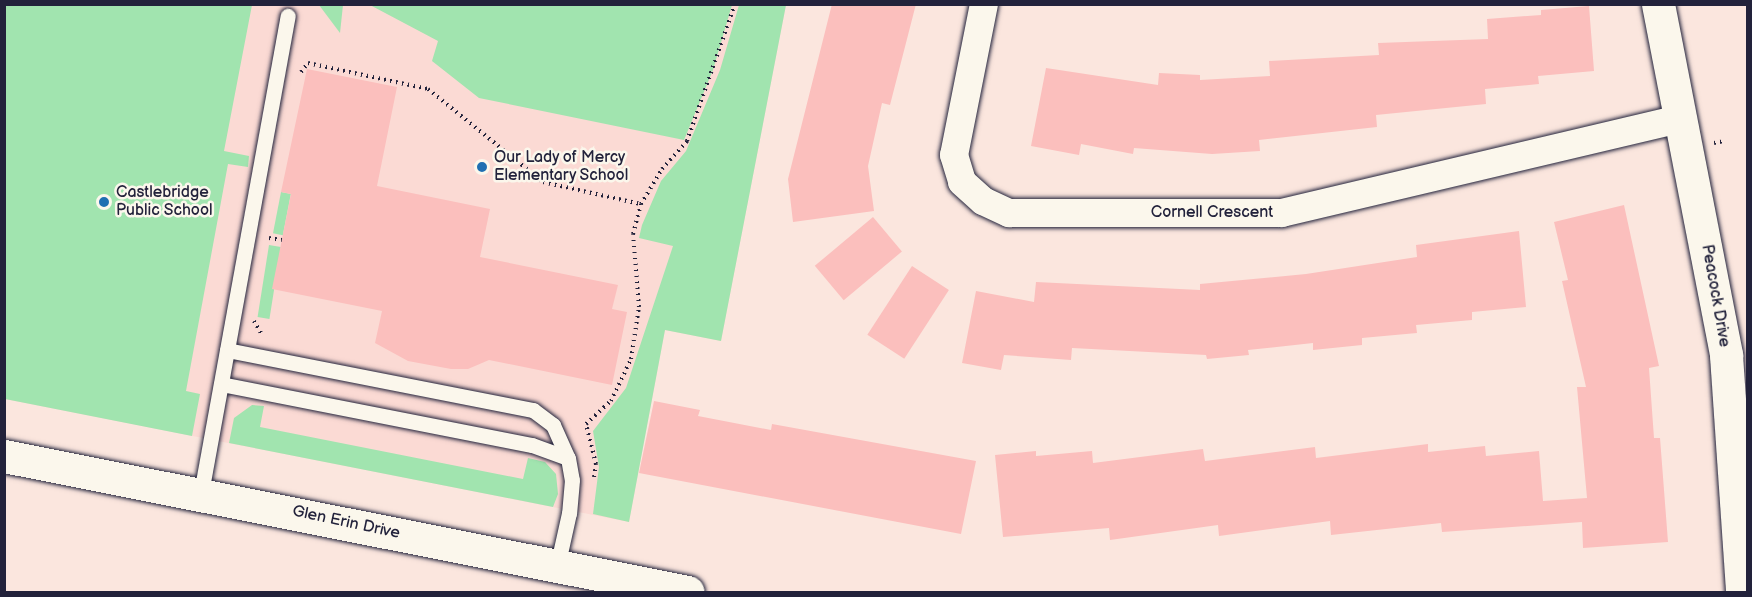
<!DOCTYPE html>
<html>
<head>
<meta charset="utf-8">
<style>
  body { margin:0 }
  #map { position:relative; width:1752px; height:597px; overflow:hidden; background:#fbe6de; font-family:"Balsamiq Sans",sans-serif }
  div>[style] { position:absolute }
  .built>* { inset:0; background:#fbdad4 }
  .green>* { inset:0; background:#a1e4af; transform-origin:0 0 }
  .building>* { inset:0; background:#fbbfbd; transform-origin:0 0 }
  .path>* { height:4px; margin-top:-2px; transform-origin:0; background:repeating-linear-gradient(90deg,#22223b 0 1.5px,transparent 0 6px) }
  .roads { filter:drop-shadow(0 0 2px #22223b) drop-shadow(0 0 2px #22223b) }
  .service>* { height:15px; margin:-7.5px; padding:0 7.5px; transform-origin:7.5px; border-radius:7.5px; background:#fbf7ec }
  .minor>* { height:28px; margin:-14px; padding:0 14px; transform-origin:14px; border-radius:14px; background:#fbf7ec }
  .tertiary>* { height:33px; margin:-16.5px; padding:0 16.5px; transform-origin:16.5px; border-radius:16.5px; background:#fbf7ec }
  .dots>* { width:16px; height:16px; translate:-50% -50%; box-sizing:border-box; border:3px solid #fbf7ec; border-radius:50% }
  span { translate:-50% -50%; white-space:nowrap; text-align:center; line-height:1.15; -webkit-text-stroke:5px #fbf7ec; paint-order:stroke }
  .poi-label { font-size:16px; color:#22223b }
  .left { translate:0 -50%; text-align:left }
  .street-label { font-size:16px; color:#22223b }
  .frame { position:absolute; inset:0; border:6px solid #22223b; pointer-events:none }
</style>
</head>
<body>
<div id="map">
  <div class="built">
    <div style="clip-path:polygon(4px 5px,786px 5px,721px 341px,665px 330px,629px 522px,5px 399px)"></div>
  </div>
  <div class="green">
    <div style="clip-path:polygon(5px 4px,252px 5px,224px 151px,249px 156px,248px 167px,228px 164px,186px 391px,200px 394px,192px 436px,5px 399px)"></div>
    <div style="clip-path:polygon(319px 5px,343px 5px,340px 33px)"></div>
    <div style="clip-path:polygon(370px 5px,732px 5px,713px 70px,684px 140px,479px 98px,432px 61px,438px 41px)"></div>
    <div style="clip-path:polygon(739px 5px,786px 5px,721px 341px,665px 330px,629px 522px,593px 514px,599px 467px,593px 431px,626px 388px,673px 246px,639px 238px,642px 225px,661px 181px,686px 151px,720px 70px)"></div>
    <div style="left:281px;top:192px;width:10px;height:42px;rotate:11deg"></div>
    <div style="left:269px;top:245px;width:12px;height:73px;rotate:9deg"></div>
    <div style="clip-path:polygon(252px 405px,264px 406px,260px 427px,523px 479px,528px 458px,545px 462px,556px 474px,558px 494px,553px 507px,229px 443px,234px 418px)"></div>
  </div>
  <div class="building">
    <div style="clip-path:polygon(832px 4px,916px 4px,890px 105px,882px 103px,868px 166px,874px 211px,793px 222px,788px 179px)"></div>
    <div style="clip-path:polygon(1589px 6px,1594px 71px,1538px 76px,1539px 84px,1485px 89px,1486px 104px,1376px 115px,1377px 127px,1259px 140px,1260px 151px,1212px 154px,1134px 148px,1133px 154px,1081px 144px,1079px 155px,1031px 146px,1046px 68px,1158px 85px,1159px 73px,1200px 75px,1200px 80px,1270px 76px,1269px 61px,1379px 55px,1378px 43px,1488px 39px,1487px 19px,1541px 15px,1541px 10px)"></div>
    <div style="clip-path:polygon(307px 69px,397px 87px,377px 186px,490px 209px,480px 257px,618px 285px,612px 309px,627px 312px,612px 385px,489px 360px,468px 369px,451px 369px,408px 361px,375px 343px,382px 311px,272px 289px,291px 194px,281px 192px)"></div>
    <div style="clip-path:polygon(1624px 205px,1659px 366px,1649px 368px,1654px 438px,1660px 438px,1668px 542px,1583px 548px,1582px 522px,1442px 532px,1441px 523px,1331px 535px,1330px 521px,1219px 536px,1218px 525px,1110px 540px,1109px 528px,1003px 537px,995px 455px,1036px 451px,1036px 456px,1092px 451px,1093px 463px,1203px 449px,1205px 461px,1315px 447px,1316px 458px,1428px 444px,1428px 452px,1485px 446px,1486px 456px,1539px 451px,1543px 501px,1587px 498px,1577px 387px,1586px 387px,1562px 281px,1568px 280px,1554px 222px)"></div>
    <div style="left:873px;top:217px;width:45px;height:76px;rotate:50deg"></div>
    <div style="clip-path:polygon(1519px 231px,1526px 307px,1472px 312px,1472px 320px,1416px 325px,1417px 333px,1362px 338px,1362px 345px,1313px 350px,1313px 343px,1248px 350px,1249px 355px,1207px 359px,1206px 355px,1072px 348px,1071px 360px,1004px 355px,1001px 370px,962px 363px,976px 291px,1034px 302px,1036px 282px,1200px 290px,1200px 284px,1306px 274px,1417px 257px,1416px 245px)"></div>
    <div style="left:912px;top:266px;width:44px;height:82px;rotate:33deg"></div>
    <div style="clip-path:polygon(654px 401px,700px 410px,698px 416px,771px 430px,772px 424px,976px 461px,961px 534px,639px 473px)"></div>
  </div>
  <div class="path">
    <div style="left:301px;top:72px;width:11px;rotate:-52deg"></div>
    <div style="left:308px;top:63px;width:123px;rotate:12.2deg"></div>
    <div style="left:428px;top:89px;width:148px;rotate:39deg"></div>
    <div style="left:543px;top:182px;width:100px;rotate:12.7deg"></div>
    <div style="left:1714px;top:143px;width:10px;rotate:-11deg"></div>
    <div style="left:269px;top:238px;width:13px;rotate:9deg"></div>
    <div style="left:254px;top:321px;width:16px;rotate:60deg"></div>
    <div style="left:594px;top:477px;width:13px;rotate:-81deg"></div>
    <div style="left:596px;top:464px;width:41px;rotate:-104deg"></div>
    <div style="left:586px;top:424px;width:34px;rotate:-43deg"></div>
    <div style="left:611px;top:401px;width:47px;rotate:-64.5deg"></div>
    <div style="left:631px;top:359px;width:53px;rotate:-81.3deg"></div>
    <div style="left:639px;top:307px;width:73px;rotate:-94.7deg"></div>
    <div style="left:633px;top:234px;width:31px;rotate:-75deg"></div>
    <div style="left:641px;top:204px;width:41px;rotate:-59deg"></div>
    <div style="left:662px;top:169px;width:38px;rotate:-48deg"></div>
    <div style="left:687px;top:141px;width:145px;rotate:-70.7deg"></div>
  </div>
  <div class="roads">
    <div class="service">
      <div style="left:227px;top:350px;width:312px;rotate:11.1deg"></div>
      <div style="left:533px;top:410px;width:25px;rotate:37deg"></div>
      <div style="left:553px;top:425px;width:36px;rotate:66deg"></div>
      <div style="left:221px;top:384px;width:317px;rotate:11.1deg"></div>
      <div style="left:532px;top:445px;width:38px;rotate:20deg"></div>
      <div style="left:568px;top:458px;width:22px;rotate:80deg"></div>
      <div style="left:572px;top:480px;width:33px;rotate:95deg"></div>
      <div style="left:569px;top:513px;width:55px;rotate:102.5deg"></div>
      <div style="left:201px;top:493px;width:485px;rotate:-79.7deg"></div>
    </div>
    <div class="minor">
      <div style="left:984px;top:4px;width:154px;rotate:101.2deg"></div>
      <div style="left:954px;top:155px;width:28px;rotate:73deg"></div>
      <div style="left:962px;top:182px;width:28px;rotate:42deg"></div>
      <div style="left:983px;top:201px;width:29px;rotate:25deg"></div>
      <div style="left:1009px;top:213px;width:273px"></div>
      <div style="left:1282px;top:213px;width:408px;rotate:-13.3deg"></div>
    </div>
    <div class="tertiary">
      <div style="left:1658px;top:4px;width:358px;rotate:79deg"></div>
      <div style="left:1726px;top:355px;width:238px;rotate:86.1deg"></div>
      <div style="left:4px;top:456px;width:697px;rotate:11.25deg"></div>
    </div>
  </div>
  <div class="dots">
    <div style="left:482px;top:167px;background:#1f6fb2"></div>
    <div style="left:104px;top:202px;background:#1f6fb2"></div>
  </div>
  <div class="poi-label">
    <span class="left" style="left:494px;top:167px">Our Lady of Mercy<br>Elementary School</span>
    <span class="left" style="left:116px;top:202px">Castlebridge<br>Public School</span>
  </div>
  <div class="street-label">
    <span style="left:1212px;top:213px">Cornell Crescent</span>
    <span style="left:1715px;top:296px;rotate:80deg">Peacock Drive</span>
    <span style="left:346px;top:523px;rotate:12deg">Glen Erin Drive</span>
  </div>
  <div class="frame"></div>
</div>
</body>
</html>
